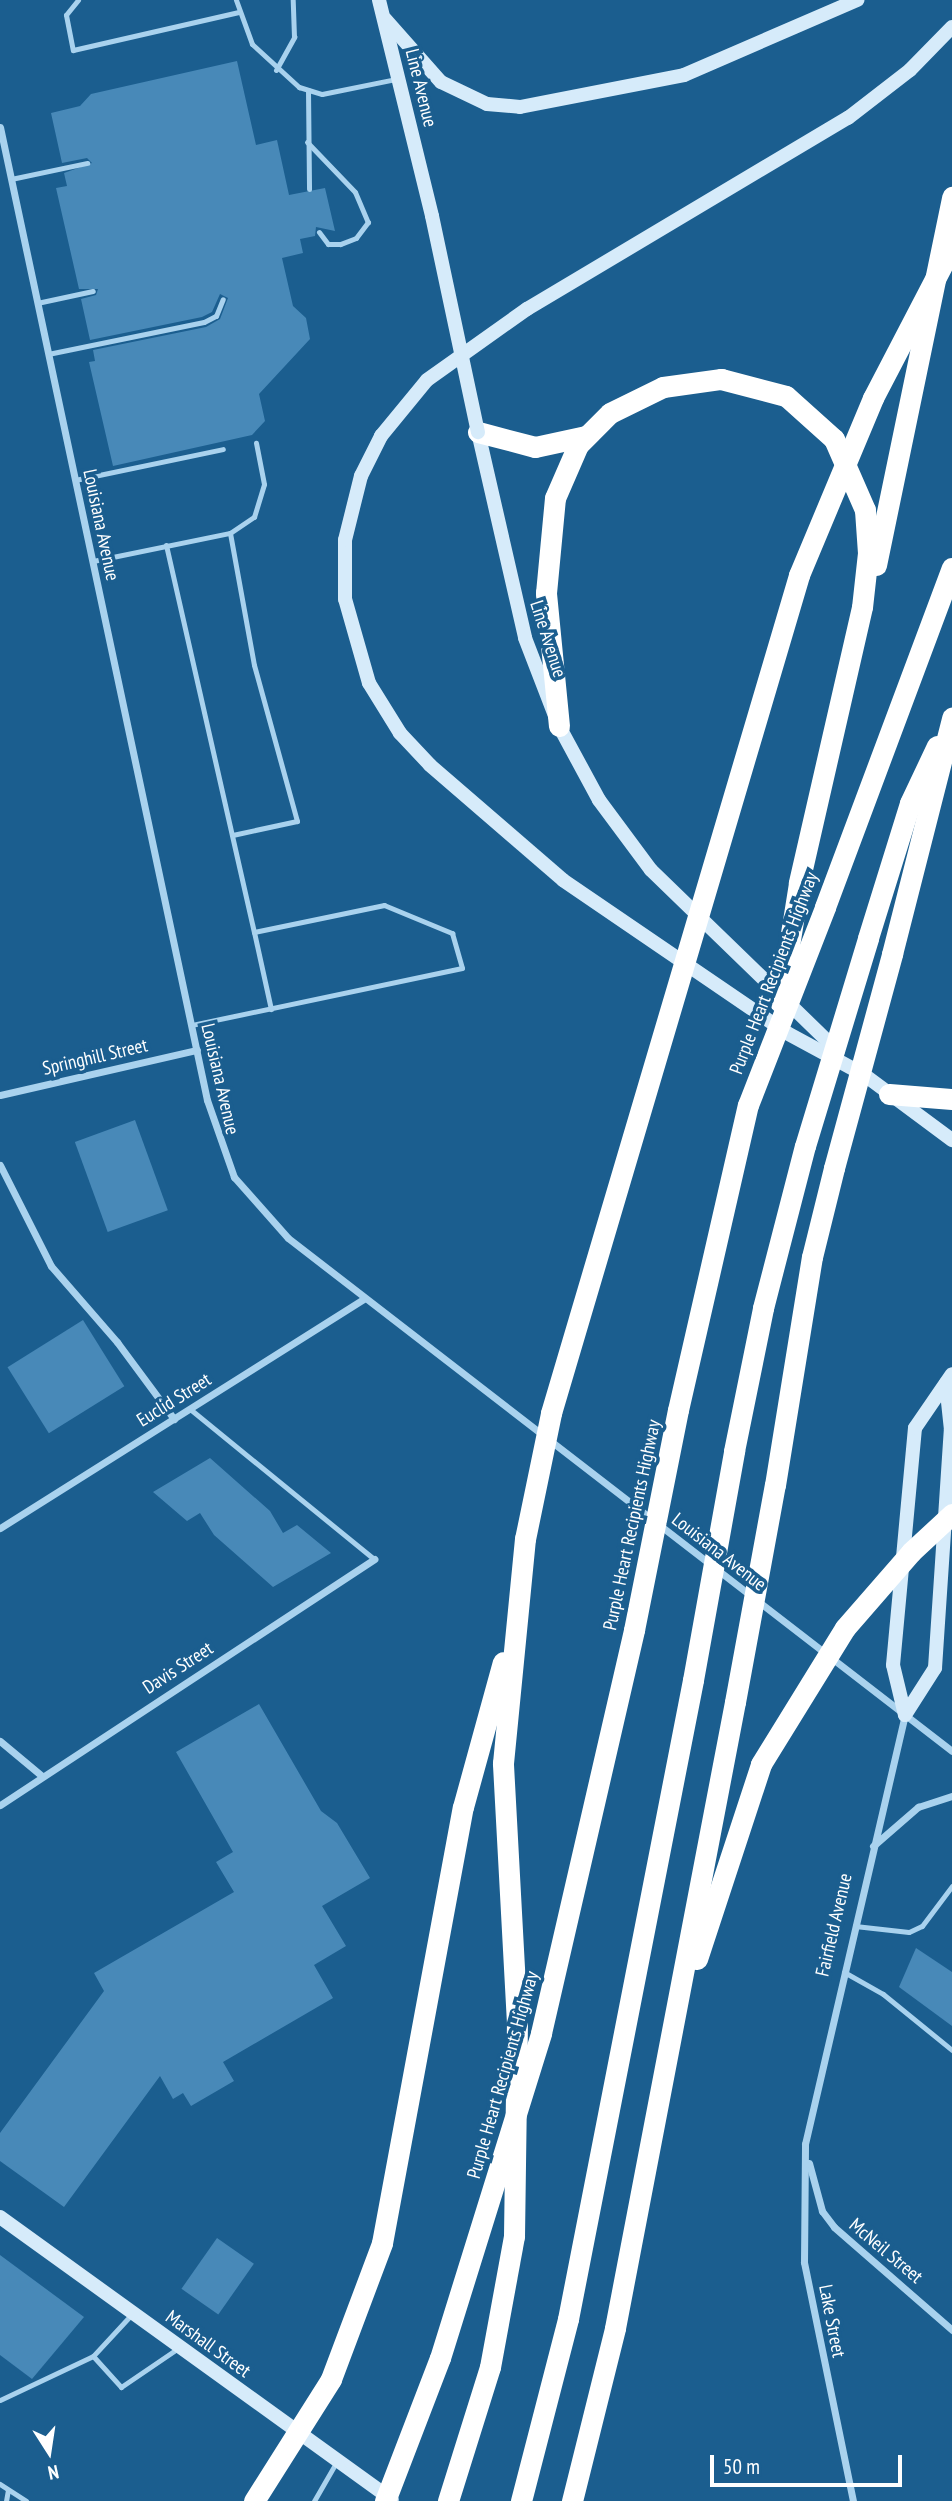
<!DOCTYPE html>
<html>
<head>
<meta charset="utf-8">
<style>
  body { margin:0 }
  #map { position:relative; width:952px; height:2501px; overflow:hidden; background:#1b5e8f; font-family:"PT Sans Narrow",sans-serif }
  div>[style] { position:absolute }
  .building>* { inset:0; background:#4889b8; transform-origin:0 0 }
  .lane>* { height:5px; margin:-2.5px; padding:0 2.5px; transform-origin:2.5px; border-radius:2.5px; background:#a9d2ee }
  .street>* { height:7px; margin:-3.5px; padding:0 3.5px; transform-origin:3.5px; border-radius:3.5px; background:#a9d2ee }
  .secondary>* { height:14px; margin:-7px; padding:0 7px; transform-origin:7px; border-radius:7px; background:#d6ebfa }
  .highway>* { height:21px; margin:-10.5px; padding:0 10.5px; transform-origin:10.5px; border-radius:10.5px; background:#fff }
  .secondary-bridge>* { height:14px; margin:-7px; padding:0 7px; transform-origin:7px; border-radius:7px; background:#d6ebfa }
  .highway-bridge>* { height:21px; margin:-10.5px; padding:0 10.5px; transform-origin:10.5px; border-radius:10.5px; background:#fff }
  span { translate:-50% -50%; white-space:nowrap; text-align:center; line-height:1.15; -webkit-text-stroke:7px #1b5e8f; paint-order:stroke }
  .street-label { font-size:19px; color:#fff }
  .north { position:absolute; left:14px; top:2417px; width:70px; height:70px; -webkit-text-stroke:5px #1b5e8f; paint-order:stroke; rotate:168deg; font-size:19px; font-weight:700; line-height:28px; text-align:center; color:#fff }
  .north::after { content:''; display:block; margin:auto; width:24px; height:32px; background:#fff; clip-path:polygon(50% 0,100% 100%,50% 72%,0 100%) }
  .scale { position:absolute; left:710px; top:2455px; width:192px; height:32px; box-sizing:border-box; border:4px solid #fff; border-top:0; padding-left:9px; font-size:21px; line-height:24px; white-space:nowrap; color:#fff; -webkit-text-stroke:5px #1b5e8f; paint-order:stroke }
</style>
</head>
<body>
<div id="map">
  <div class="building">
    <div style="clip-path:polygon(237px 61px,256px 145px,277px 140px,289px 195px,325px 188px,335px 231px,316px 227px,315px 236px,300px 239px,303px 253px,282px 258px,293px 306px,306px 318px,310px 339px,259px 394px,265px 421px,252px 435px,113px 466px,89px 362px,95px 361px,93px 350px,206px 327px,220px 319px,228px 298px,220px 294px,212px 312px,202px 317px,90px 340px,81px 299px,96px 295px,98px 289px,79px 289px,56px 188px,67px 186px,64px 173px,92px 163px,87px 158px,62px 163px,51px 113px,80px 106px,91px 94px)"></div>
    <div style="left:135px;top:1120px;width:96px;height:64px;rotate:70deg"></div>
    <div style="left:83px;top:1320px;width:78px;height:89px;rotate:58deg"></div>
    <div style="clip-path:polygon(210px 1458px,270px 1511px,283px 1533px,297px 1525px,331px 1553px,273px 1587px,214px 1535px,200px 1513px,187px 1521px,153px 1492px)"></div>
    <div style="clip-path:polygon(259px 1704px,321px 1811px,337px 1823px,370px 1878px,322px 1906px,346px 1946px,314px 1965px,333px 1998px,223px 2062px,234px 2081px,191px 2106px,183px 2093px,173px 2099px,160px 2076px,64px 2207px,0 2161px,0 2133px,104px 1991px,94px 1973px,234px 1892px,216px 1862px,233px 1852px,176px 1752px)"></div>
    <div style="clip-path:polygon(916px 1948px,952px 1972px,952px 2026px,899px 1987px)"></div>
    <div style="left:217px;top:2238px;width:45px;height:62px;rotate:35deg"></div>
    <div style="clip-path:polygon(0 2255px,84px 2317px,32px 2379px,0 2355px)"></div>
  </div>
  <div class="lane">
    <div style="left:78px;top:0;width:19px;rotate:129deg"></div>
    <div style="left:66px;top:15px;width:36px;rotate:79deg"></div>
    <div style="left:73px;top:50px;width:170px;rotate:-12.9deg"></div>
    <div style="left:236px;top:0;width:47px;rotate:70deg"></div>
    <div style="left:252px;top:44px;width:64px;rotate:42.5deg"></div>
    <div style="left:299px;top:87px;width:24px;rotate:17deg"></div>
    <div style="left:322px;top:94px;width:76px;rotate:-11.5deg"></div>
    <div style="left:276px;top:70px;width:38px;rotate:-61deg"></div>
    <div style="left:294px;top:37px;width:37px;rotate:-92deg"></div>
    <div style="left:308px;top:90px;width:99px;rotate:89.4deg"></div>
    <div style="left:307px;top:142px;width:69px;rotate:46.2deg"></div>
    <div style="left:355px;top:192px;width:33px;rotate:67deg"></div>
    <div style="left:368px;top:222px;width:20px;rotate:127deg"></div>
    <div style="left:356px;top:238px;width:17px;rotate:159deg"></div>
    <div style="left:340px;top:244px;width:12px;rotate:180deg"></div>
    <div style="left:328px;top:244px;width:15px;rotate:-127deg"></div>
    <div style="left:11px;top:179px;width:78px;rotate:-11.9deg"></div>
    <div style="left:37px;top:303px;width:57px;rotate:-12.1deg"></div>
    <div style="left:48px;top:354px;width:159px;rotate:-11.6deg"></div>
    <div style="left:204px;top:322px;width:13px;rotate:-27deg"></div>
    <div style="left:216px;top:316px;width:18px;rotate:-68deg"></div>
    <div style="left:75px;top:480px;width:151px;rotate:-11.8deg"></div>
    <div style="left:230px;top:533px;width:29px;rotate:-34deg"></div>
    <div style="left:254px;top:517px;width:34px;rotate:-73deg"></div>
    <div style="left:264px;top:484px;width:42px;rotate:-101deg"></div>
    <div style="left:166px;top:545px;width:397px;rotate:77.2deg"></div>
    <div style="left:254px;top:932px;width:133px;rotate:-11.7deg"></div>
    <div style="left:384px;top:905px;width:74px;rotate:22.4deg"></div>
    <div style="left:452px;top:933px;width:36px;rotate:74deg"></div>
    <div style="left:462px;top:968px;width:277px;rotate:168.1deg"></div>
    <div style="left:93px;top:561px;width:140px;rotate:-11.6deg"></div>
    <div style="left:230px;top:533px;width:134px;rotate:79.7deg"></div>
    <div style="left:254px;top:665px;width:162px;rotate:74.6deg"></div>
    <div style="left:297px;top:821px;width:66px;rotate:167.8deg"></div>
    <div style="left:254px;top:932px;width:79px;rotate:77.6deg"></div>
    <div style="left:190px;top:1409px;width:237px;rotate:39.2deg"></div>
    <div style="left:855px;top:1926px;width:54px;rotate:6.3deg"></div>
    <div style="left:909px;top:1932px;width:14px;rotate:-25deg"></div>
    <div style="left:922px;top:1926px;width:50px;rotate:-53.1deg"></div>
    <div style="left:844px;top:1972px;width:45px;rotate:29.4deg"></div>
    <div style="left:883px;top:1994px;width:89px;rotate:39.1deg"></div>
    <div style="left:131px;top:2315px;width:56px;rotate:132.8deg"></div>
    <div style="left:93px;top:2356px;width:42px;rotate:47.9deg"></div>
    <div style="left:121px;top:2387px;width:68px;rotate:-34.2deg"></div>
    <div style="left:0;top:2400px;width:103px;rotate:-25.3deg"></div>
    <div style="left:0;top:2484px;width:31px;rotate:33deg"></div>
    <div style="left:6px;top:2501px;width:11px;rotate:-80deg"></div>
    <div style="left:314px;top:2501px;width:46px;rotate:-60.1deg"></div>
  </div>
  <div class="street">
    <div style="left:0;top:127px;width:995px;rotate:77.99deg"></div>
    <div style="left:207px;top:1100px;width:82px;rotate:70.7deg"></div>
    <div style="left:234px;top:1177px;width:81px;rotate:48.5deg"></div>
    <div style="left:288px;top:1238px;width:839px;rotate:37.69deg"></div>
    <div style="left:0;top:1095px;width:202px;rotate:-12.9deg"></div>
    <div style="left:0;top:1165px;width:113px;rotate:63.2deg"></div>
    <div style="left:51px;top:1266px;width:101px;rotate:49deg"></div>
    <div style="left:117px;top:1342px;width:96px;rotate:53.5deg"></div>
    <div style="left:0;top:1528px;width:431px;rotate:-32.2deg"></div>
    <div style="left:0;top:1741px;width:55px;rotate:39.8deg"></div>
    <div style="left:0;top:1805px;width:448px;rotate:-33.3deg"></div>
    <div style="left:873px;top:1846px;width:60px;rotate:-40.9deg"></div>
    <div style="left:918px;top:1807px;width:36px;rotate:-18deg"></div>
    <div style="left:809px;top:2163px;width:50px;rotate:74.8deg"></div>
    <div style="left:822px;top:2211px;width:20px;rotate:53deg"></div>
    <div style="left:834px;top:2227px;width:157px;rotate:41.1deg"></div>
    <div style="left:853px;top:2501px;width:244px;rotate:-101.6deg"></div>
    <div style="left:804px;top:2262px;width:118px;rotate:-89.5deg"></div>
    <div style="left:805px;top:2144px;width:441px;rotate:-76.9deg"></div>
  </div>
  <div class="secondary">
    <div style="left:379px;top:0;width:222px;rotate:76.2deg"></div>
    <div style="left:385px;top:19px;width:84px;rotate:48.4deg"></div>
    <div style="left:441px;top:82px;width:51px;rotate:25.6deg"></div>
    <div style="left:487px;top:104px;width:33px;rotate:5deg"></div>
    <div style="left:520px;top:107px;width:167px;rotate:-11deg"></div>
    <div style="left:684px;top:75px;width:189px;rotate:-23.4deg"></div>
    <div style="left:478px;top:432px;width:211px;rotate:77.1deg"></div>
    <div style="left:525px;top:638px;width:94px;rotate:68.9deg"></div>
    <div style="left:559px;top:726px;width:84px;rotate:61.6deg"></div>
    <div style="left:599px;top:800px;width:87px;rotate:53.4deg"></div>
    <div style="left:651px;top:870px;width:260px;rotate:44.1deg"></div>
    <div style="left:855px;top:1068px;width:121px;rotate:36.6deg"></div>
    <div style="left:859px;top:1072px;width:82px;rotate:-151.6deg"></div>
    <div style="left:787px;top:1033px;width:271px;rotate:-145.7deg"></div>
    <div style="left:563px;top:880px;width:176px;rotate:-139.2deg"></div>
    <div style="left:430px;top:765px;width:44px;rotate:-133.2deg"></div>
    <div style="left:400px;top:733px;width:59px;rotate:-121.8deg"></div>
    <div style="left:369px;top:683px;width:87px;rotate:-105.9deg"></div>
    <div style="left:345px;top:599px;width:59px;rotate:-90deg"></div>
    <div style="left:345px;top:540px;width:66px;rotate:-76deg"></div>
    <div style="left:361px;top:476px;width:45px;rotate:-63.4deg"></div>
    <div style="left:381px;top:436px;width:72px;rotate:-50.6deg"></div>
    <div style="left:427px;top:380px;width:123px;rotate:-35.4deg"></div>
    <div style="left:527px;top:309px;width:374px;rotate:-30.8deg"></div>
    <div style="left:848px;top:118px;width:78px;rotate:-37.7deg"></div>
    <div style="left:910px;top:70px;width:60px;rotate:-45.7deg"></div>
    <div style="left:905px;top:1715px;width:51px;rotate:-103.5deg"></div>
    <div style="left:893px;top:1665px;width:238px;rotate:-84.7deg"></div>
    <div style="left:915px;top:1428px;width:65px;rotate:-55.6deg"></div>
    <div style="left:905px;top:1715px;width:56px;rotate:-57.4deg"></div>
    <div style="left:935px;top:1668px;width:239px;rotate:-86.2deg"></div>
    <div style="left:951px;top:1430px;width:47px;rotate:-96.1deg"></div>
    <div style="left:0;top:2217px;width:483px;rotate:35.8deg"></div>
  </div>
  <div class="highway">
    <div style="left:478px;top:432px;width:59px;rotate:14.7deg"></div>
    <div style="left:535px;top:447px;width:52px;rotate:-12.2deg"></div>
    <div style="left:876px;top:565px;width:376px;rotate:-78.3deg"></div>
    <div style="left:559px;top:726px;width:134px;rotate:-95.6deg"></div>
    <div style="left:546px;top:593px;width:95px;rotate:-84.6deg"></div>
    <div style="left:555px;top:498px;width:58px;rotate:-66.5deg"></div>
    <div style="left:578px;top:445px;width:45px;rotate:-45deg"></div>
    <div style="left:610px;top:413px;width:59px;rotate:-26.1deg"></div>
    <div style="left:663px;top:387px;width:59px;rotate:-7.9deg"></div>
    <div style="left:721px;top:379px;width:67px;rotate:14.7deg"></div>
    <div style="left:786px;top:396px;width:64px;rotate:41.9deg"></div>
    <div style="left:834px;top:439px;width:77px;rotate:66.4deg"></div>
    <div style="left:865px;top:510px;width:43px;rotate:86deg"></div>
    <div style="left:868px;top:553px;width:54px;rotate:96.3deg"></div>
    <div style="left:862px;top:607px;width:283px;rotate:102.9deg"></div>
    <div style="left:825px;top:907px;width:362px;rotate:-69.5deg"></div>
    <div style="left:868px;top:938px;width:141px;rotate:-72.7deg"></div>
    <div style="left:910px;top:803px;width:63px;rotate:-64.7deg"></div>
    <div style="left:892px;top:954px;width:244px;rotate:-75.7deg"></div>
    <div style="left:889px;top:1094px;width:63px;rotate:4.5deg"></div>
    <div style="left:678px;top:1410px;width:313px;rotate:-77.1deg"></div>
    <div style="left:734px;top:1451px;width:146px;rotate:-78.5deg"></div>
    <div style="left:763px;top:1308px;width:167px;rotate:-75.5deg"></div>
    <div style="left:775px;top:1485px;width:231px;rotate:-80.8deg"></div>
    <div style="left:812px;top:1257px;width:92px;rotate:-76.1deg"></div>
    <div style="left:697px;top:1959px;width:205px;rotate:-71.8deg"></div>
    <div style="left:440px;top:2358px;width:340px;rotate:-72.7deg"></div>
    <div style="left:541px;top:2033px;width:414px;rotate:-77deg"></div>
    <div style="left:521px;top:2501px;width:188px;rotate:-75.5deg"></div>
    <div style="left:568px;top:2319px;width:651px;rotate:-78.93deg"></div>
    <div style="left:572px;top:2501px;width:178px;rotate:-76deg"></div>
    <div style="left:615px;top:2328px;width:637px;rotate:-79.15deg"></div>
  </div>
  <div class="secondary-bridge">
    <div style="left:432px;top:216px;width:221px;rotate:78deg"></div>
  </div>
  <div class="highway-bridge">
    <div style="left:780px;top:1002px;width:121px;rotate:-80.9deg"></div>
    <div style="left:748px;top:1105px;width:212px;rotate:-68.7deg"></div>
    <div style="left:805px;top:1146px;width:217px;rotate:-73.1deg"></div>
    <div style="left:834px;top:1168px;width:222px;rotate:-74.8deg"></div>
    <div style="left:634px;top:1630px;width:224px;rotate:-78.7deg"></div>
    <div style="left:693px;top:1680px;width:233px;rotate:-79.8deg"></div>
    <div style="left:735px;top:1702px;width:221px;rotate:-79.6deg"></div>
    <div style="left:761px;top:1764px;width:160px;rotate:-58.3deg"></div>
    <div style="left:845px;top:1628px;width:101px;rotate:-49deg"></div>
    <div style="left:911px;top:1552px;width:56px;rotate:-42.8deg"></div>
    <div style="left:254px;top:2501px;width:144px;rotate:-57.7deg"></div>
    <div style="left:331px;top:2379px;width:145px;rotate:-69.4deg"></div>
    <div style="left:382px;top:2243px;width:443px;rotate:-79.5deg"></div>
    <div style="left:463px;top:1807px;width:150px;rotate:-74.6deg"></div>
    <div style="left:385px;top:2501px;width:153px;rotate:-69deg"></div>
    <div style="left:448px;top:2501px;width:140px;rotate:-72.6deg"></div>
    <div style="left:490px;top:2367px;width:133px;rotate:-79.6deg"></div>
    <div style="left:514px;top:2236px;width:213px;rotate:-89.2deg"></div>
    <div style="left:517px;top:2023px;width:260px;rotate:-93.1deg"></div>
    <div style="left:503px;top:1763px;width:225px;rotate:-84.4deg"></div>
    <div style="left:525px;top:1539px;width:129px;rotate:-78.3deg"></div>
    <div style="left:551px;top:1413px;width:874px;rotate:-73.51deg"></div>
    <div style="left:799px;top:575px;width:192px;rotate:-67.3deg"></div>
    <div style="left:873px;top:398px;width:171px;rotate:-62.5deg"></div>
  </div>
  <div class="street-label">
    <span style="left:421px;top:88px;rotate:76deg">Line Avenue</span>
    <span style="left:101px;top:525px;rotate:78deg">Louisiana Avenue</span>
    <span style="left:548px;top:639px;rotate:72deg">Line Avenue</span>
    <span style="left:774px;top:973px;rotate:-69deg">Purple Heart Recipients Highway</span>
    <span style="left:95px;top:1057px;rotate:-13deg">Springhill Street</span>
    <span style="left:220px;top:1079px;rotate:77deg">Louisiana Avenue</span>
    <span style="left:174px;top:1400px;rotate:-32deg">Euclid Street</span>
    <span style="left:632px;top:1525px;rotate:-78deg">Purple Heart Recipients Highway</span>
    <span style="left:719px;top:1552px;rotate:38deg">Louisiana Avenue</span>
    <span style="left:178px;top:1668px;rotate:-33deg">Davis Street</span>
    <span style="left:834px;top:1925px;rotate:-77deg">Fairfield Avenue</span>
    <span style="left:503px;top:2075px;rotate:-74deg">Purple Heart Recipients Highway</span>
    <span style="left:886px;top:2251px;rotate:40deg">McNeil Street</span>
    <span style="left:832px;top:2321px;rotate:79deg">Lake Street</span>
    <span style="left:208px;top:2344px;rotate:36deg">Marshall Street</span>
  </div>
  <div class="north">N</div>
  <div class="scale">50 m</div>
</div>
</body>
</html>
